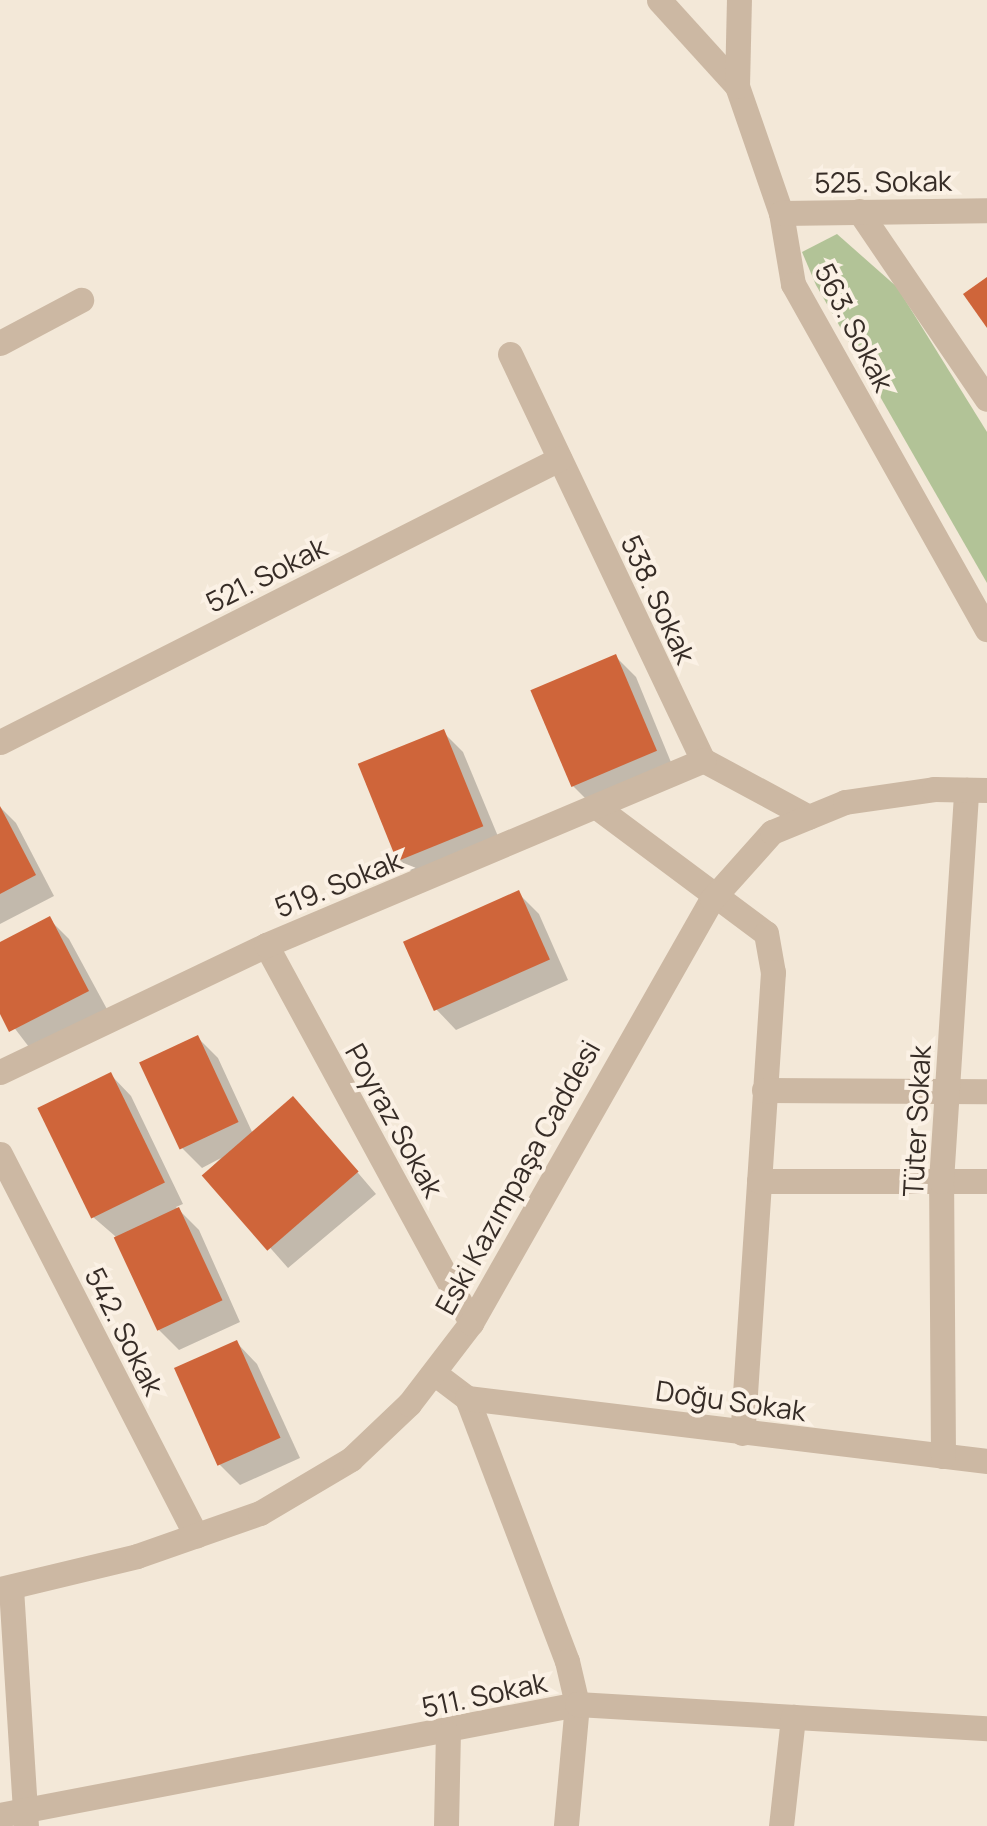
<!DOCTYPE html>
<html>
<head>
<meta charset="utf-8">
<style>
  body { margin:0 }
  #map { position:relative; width:987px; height:1826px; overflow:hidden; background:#f3e8d8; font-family:Manrope,sans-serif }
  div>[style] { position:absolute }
  .green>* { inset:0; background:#b2c397 }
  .shadow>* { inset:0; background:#0003 }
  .building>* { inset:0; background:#cf653a; transform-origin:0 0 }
  .minor>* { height:25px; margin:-12.5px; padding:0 12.5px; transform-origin:12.5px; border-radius:12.5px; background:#ccb8a3 }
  span { translate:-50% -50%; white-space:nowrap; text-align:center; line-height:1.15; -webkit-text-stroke:8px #fbf1e5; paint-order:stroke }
  .street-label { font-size:28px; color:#362c26 }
</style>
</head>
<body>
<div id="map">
  <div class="green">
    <div style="clip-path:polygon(837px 234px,897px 287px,987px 432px,987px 583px,816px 285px,802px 252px)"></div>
  </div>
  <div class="shadow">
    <div style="clip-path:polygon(616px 657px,636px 677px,675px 772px,593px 806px,572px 785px)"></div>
    <div style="clip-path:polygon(443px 732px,463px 752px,502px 846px,420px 880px,400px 860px)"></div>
    <div style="clip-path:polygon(0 807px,16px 823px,54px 896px,0 924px)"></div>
    <div style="clip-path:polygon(518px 893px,539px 914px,568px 980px,456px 1030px,436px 1009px)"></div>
    <div style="clip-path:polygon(49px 919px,69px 939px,108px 1011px,32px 1051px,0 1009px,0 944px)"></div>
    <div style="clip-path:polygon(198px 1038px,218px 1058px,253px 1134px,313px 1120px,376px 1194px,288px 1268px,205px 1174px,221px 1158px,202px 1168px,181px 1147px)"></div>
    <div style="clip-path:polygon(111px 1075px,131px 1096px,183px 1204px,176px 1207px,199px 1230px,240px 1322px,179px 1350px,158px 1329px,115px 1236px,93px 1217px)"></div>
    <div style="clip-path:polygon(237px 1343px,257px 1364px,300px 1458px,240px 1485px,220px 1465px)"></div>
  </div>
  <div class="building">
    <div style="clip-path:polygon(987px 277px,987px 328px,963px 294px)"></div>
    <div style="left:616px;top:654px;width:105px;height:93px;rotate:67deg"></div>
    <div style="left:444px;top:729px;width:105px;height:93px;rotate:68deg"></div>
    <div style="clip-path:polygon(0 806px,36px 875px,0 894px)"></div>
    <div style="left:519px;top:890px;width:76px;height:127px;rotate:66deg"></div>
    <div style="clip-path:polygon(50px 916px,89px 991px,9px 1032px,0 1014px,0 942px)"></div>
    <div style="left:198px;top:1035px;width:96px;height:65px;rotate:65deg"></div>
    <div style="left:111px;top:1072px;width:123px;height:82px;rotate:64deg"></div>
    <div style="left:293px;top:1096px;width:100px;height:121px;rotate:49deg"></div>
    <div style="left:179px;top:1207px;width:103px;height:72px;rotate:65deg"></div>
    <div style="left:237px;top:1340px;width:107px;height:69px;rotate:66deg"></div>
  </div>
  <div class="minor">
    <div style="left:659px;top:0;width:116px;rotate:47.8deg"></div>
    <div style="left:737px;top:86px;width:134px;rotate:70.9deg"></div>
    <div style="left:781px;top:213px;width:72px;rotate:80.4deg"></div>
    <div style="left:793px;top:284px;width:396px;rotate:60.7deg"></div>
    <div style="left:737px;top:86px;width:86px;rotate:-88.7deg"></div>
    <div style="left:859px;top:211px;width:227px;rotate:55.8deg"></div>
    <div style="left:781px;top:213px;width:206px;rotate:-0.8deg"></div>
    <div style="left:0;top:343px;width:92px;rotate:-28deg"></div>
    <div style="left:510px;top:354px;width:450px;rotate:64.6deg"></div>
    <div style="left:703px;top:760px;width:120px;rotate:28.3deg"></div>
    <div style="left:0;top:742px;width:627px;rotate:-26.85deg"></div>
    <div style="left:598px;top:808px;width:209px;rotate:36.7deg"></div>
    <div style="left:766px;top:933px;width:40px;rotate:80deg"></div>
    <div style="left:773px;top:972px;width:462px;rotate:93.8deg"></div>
    <div style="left:266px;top:945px;width:430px;rotate:61.5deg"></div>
    <div style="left:0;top:1072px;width:295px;rotate:-25.5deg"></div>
    <div style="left:266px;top:945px;width:475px;rotate:-22.9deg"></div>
    <div style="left:764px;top:1090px;width:223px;rotate:0.3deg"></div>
    <div style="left:0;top:1154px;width:429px;rotate:62.8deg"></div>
    <div style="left:759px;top:1181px;width:228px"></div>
    <div style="left:434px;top:1373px;width:41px;rotate:37.1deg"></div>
    <div style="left:467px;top:1398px;width:281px;rotate:69.2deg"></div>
    <div style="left:567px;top:1661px;width:44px;rotate:76.9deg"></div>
    <div style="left:577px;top:1704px;width:122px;rotate:95.2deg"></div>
    <div style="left:467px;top:1398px;width:524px;rotate:6.91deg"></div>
    <div style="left:943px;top:1456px;width:275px;rotate:-90.4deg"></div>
    <div style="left:941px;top:1181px;width:392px;rotate:-86.3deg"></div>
    <div style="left:11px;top:1588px;width:238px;rotate:86.4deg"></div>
    <div style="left:0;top:1589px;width:141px;rotate:-13.5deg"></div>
    <div style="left:137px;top:1556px;width:130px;rotate:-19.3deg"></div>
    <div style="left:260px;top:1513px;width:106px;rotate:-30.7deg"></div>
    <div style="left:351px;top:1459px;width:80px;rotate:-43.5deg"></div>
    <div style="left:409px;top:1404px;width:102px;rotate:-52.6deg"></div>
    <div style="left:471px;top:1323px;width:488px;rotate:-60.4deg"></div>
    <div style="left:712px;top:899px;width:90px;rotate:-48.2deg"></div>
    <div style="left:772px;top:832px;width:79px;rotate:-22.3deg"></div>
    <div style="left:845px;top:802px;width:90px;rotate:-8.3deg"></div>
    <div style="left:934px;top:789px;width:53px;rotate:1.1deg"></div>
    <div style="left:0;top:1815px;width:588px;rotate:-10.89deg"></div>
    <div style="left:577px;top:1704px;width:411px;rotate:3.4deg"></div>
    <div style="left:446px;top:1826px;width:92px;rotate:-88.8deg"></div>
    <div style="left:781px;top:1826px;width:110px;rotate:-83.7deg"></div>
  </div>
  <div class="street-label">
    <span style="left:883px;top:181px;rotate:-1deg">525. Sokak</span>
    <span style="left:855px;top:327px;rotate:63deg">563. Sokak</span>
    <span style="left:266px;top:574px;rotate:-27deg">521. Sokak</span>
    <span style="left:659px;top:599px;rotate:65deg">538. Sokak</span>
    <span style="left:338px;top:883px;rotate:-22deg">519. Sokak</span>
    <span style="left:395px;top:1120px;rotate:61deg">Poyraz Sokak</span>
    <span style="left:916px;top:1121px;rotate:-87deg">Tüter Sokak</span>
    <span style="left:517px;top:1177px;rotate:-61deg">Eski Kazımpaşa Caddesi</span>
    <span style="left:125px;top:1331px;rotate:63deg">542. Sokak</span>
    <span style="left:731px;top:1400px;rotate:8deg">Doğu Sokak</span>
    <span style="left:484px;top:1694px;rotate:-12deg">511. Sokak</span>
  </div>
</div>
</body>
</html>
